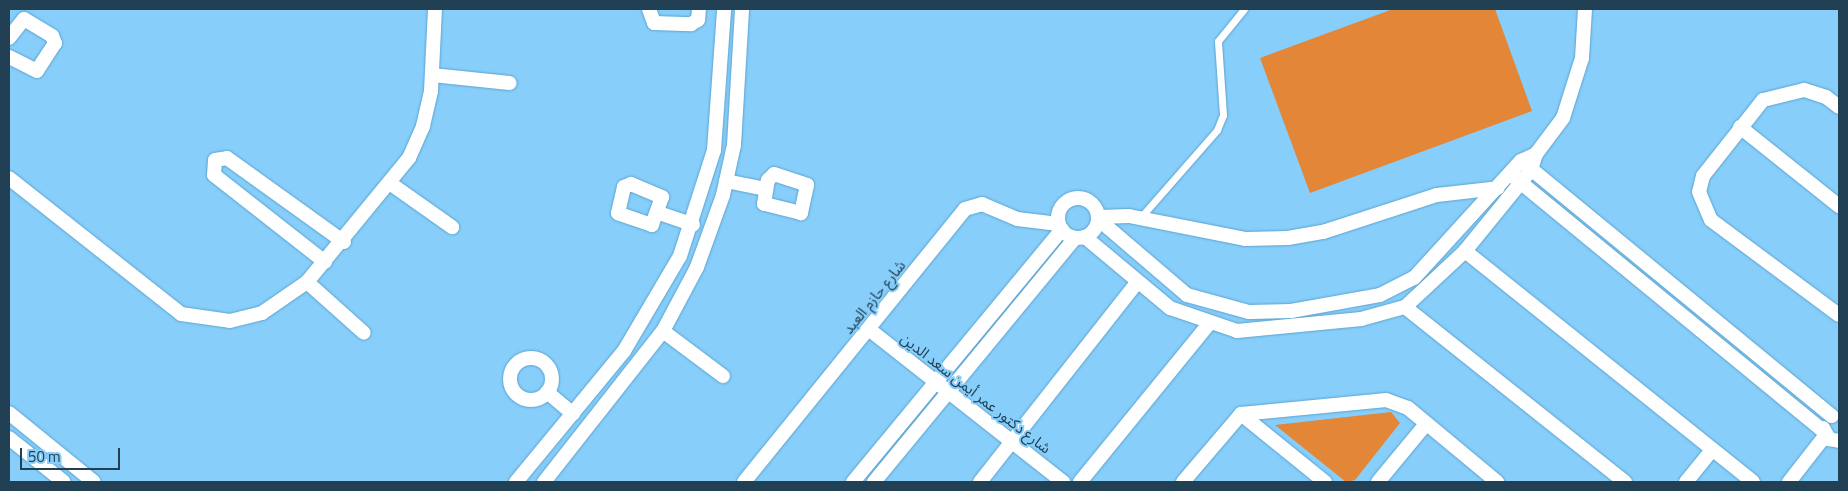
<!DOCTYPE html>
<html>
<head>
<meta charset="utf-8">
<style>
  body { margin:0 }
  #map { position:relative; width:1848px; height:491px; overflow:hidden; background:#87cefb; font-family:"Titillium Web","Noto Sans Arabic",sans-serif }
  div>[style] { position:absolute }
  .green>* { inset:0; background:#e38637 }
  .roads { filter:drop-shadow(0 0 1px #5da4cf) drop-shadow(0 0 1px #5da4cf) }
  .service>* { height:7px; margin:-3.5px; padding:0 3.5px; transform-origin:3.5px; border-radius:3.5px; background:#fff }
  .minor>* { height:14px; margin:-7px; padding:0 7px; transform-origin:7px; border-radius:7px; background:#fff }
  .minor>.ring { margin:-7px; padding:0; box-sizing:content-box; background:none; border:14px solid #fff; border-radius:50% }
  span { translate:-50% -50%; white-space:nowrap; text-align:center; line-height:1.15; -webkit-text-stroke:4px #87cefb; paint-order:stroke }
  .street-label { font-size:15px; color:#224053 }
  .frame { position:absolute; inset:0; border:10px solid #224053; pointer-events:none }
  .scale { position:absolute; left:20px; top:448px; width:100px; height:22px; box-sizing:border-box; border:2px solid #224053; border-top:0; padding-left:6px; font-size:15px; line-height:18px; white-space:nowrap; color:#224053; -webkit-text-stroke:4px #87cefb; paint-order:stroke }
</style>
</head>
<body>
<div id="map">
  <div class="green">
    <div style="clip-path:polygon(1393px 9px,1495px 9px,1532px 111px,1310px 193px,1260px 58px)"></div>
    <div style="clip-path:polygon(1391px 412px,1400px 423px,1355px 480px,1346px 482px,1275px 425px)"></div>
  </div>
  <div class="roads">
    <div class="service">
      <div style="left:1140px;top:218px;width:117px;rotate:-48.8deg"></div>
      <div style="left:1217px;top:130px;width:16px;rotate:-68deg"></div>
      <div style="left:1223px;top:115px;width:74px;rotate:-93.9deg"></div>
      <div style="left:1218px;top:41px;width:41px;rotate:-50.9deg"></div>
    </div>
    <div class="minor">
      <div style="left:649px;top:9px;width:15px;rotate:70deg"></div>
      <div style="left:654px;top:23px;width:37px;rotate:2deg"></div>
      <div style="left:691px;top:24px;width:8px;rotate:-30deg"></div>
      <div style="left:698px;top:20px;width:11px;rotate:-85deg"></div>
      <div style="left:9px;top:38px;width:24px;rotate:-52deg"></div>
      <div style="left:24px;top:19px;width:33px;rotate:31deg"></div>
      <div style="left:52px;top:36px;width:8px;rotate:67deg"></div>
      <div style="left:55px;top:43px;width:33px;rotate:123deg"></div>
      <div style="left:37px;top:71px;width:31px;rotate:-153deg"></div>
      <div style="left:432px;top:75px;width:78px;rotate:5.9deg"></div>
      <div style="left:1839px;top:107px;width:16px;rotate:-142deg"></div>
      <div style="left:1826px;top:97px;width:23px;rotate:-162deg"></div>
      <div style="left:1804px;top:90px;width:42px;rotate:166.3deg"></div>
      <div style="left:1763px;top:100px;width:97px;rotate:128.3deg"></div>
      <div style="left:1703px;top:176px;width:16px;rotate:104deg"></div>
      <div style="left:1699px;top:192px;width:30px;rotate:67deg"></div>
      <div style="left:1711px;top:220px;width:159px;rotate:36.6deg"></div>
      <div style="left:1740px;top:127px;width:127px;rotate:38.6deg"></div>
      <div style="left:1525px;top:164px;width:397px;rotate:39.4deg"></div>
      <div style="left:774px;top:174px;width:35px;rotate:18deg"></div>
      <div style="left:807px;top:185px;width:29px;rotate:102deg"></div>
      <div style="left:801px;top:213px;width:38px;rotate:-166deg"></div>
      <div style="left:764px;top:204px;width:24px;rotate:-81deg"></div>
      <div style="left:768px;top:180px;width:8px;rotate:-45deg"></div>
      <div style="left:1514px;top:177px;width:400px;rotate:39.4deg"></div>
      <div style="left:9px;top:178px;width:219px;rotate:38.3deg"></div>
      <div style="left:181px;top:314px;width:49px;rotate:8.1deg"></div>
      <div style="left:230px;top:321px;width:33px;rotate:-14deg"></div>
      <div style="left:262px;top:313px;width:55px;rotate:-34.6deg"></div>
      <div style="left:307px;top:282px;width:161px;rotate:-50.6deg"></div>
      <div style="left:409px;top:158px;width:35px;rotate:-66deg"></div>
      <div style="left:423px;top:126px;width:36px;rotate:-77deg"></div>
      <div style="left:431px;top:91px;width:82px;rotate:-87.2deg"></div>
      <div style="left:726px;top:181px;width:41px;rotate:11.3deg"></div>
      <div style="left:391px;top:184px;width:75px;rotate:35.2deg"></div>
      <div style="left:631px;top:184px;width:34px;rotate:23deg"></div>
      <div style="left:662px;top:197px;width:30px;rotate:110deg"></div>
      <div style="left:652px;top:225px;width:36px;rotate:-161deg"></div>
      <div style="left:618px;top:213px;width:27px;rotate:-77deg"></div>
      <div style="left:624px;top:187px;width:8px;rotate:-23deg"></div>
      <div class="ring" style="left:1058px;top:198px;width:26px;height:26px"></div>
      <div style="left:659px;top:213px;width:36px;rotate:19deg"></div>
      <div style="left:1099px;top:217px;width:30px;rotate:-2deg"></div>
      <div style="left:1129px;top:216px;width:118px;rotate:11.2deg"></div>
      <div style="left:1245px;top:239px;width:43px;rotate:-1.3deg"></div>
      <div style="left:1288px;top:238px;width:36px;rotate:-10deg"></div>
      <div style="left:1323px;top:232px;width:120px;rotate:-18deg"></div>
      <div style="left:1437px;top:195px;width:61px;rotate:-6.5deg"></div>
      <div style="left:1098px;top:219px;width:117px;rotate:40.5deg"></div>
      <div style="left:1187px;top:295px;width:64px;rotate:15.3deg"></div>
      <div style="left:1249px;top:312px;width:42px;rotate:-1.4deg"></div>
      <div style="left:1291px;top:311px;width:90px;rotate:-10.2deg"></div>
      <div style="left:1380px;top:295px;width:38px;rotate:-27deg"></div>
      <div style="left:1414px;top:278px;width:159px;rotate:-47.6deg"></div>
      <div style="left:1521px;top:161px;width:17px;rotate:-25deg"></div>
      <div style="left:1085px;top:237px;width:111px;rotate:39.9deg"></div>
      <div style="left:1170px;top:308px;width:71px;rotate:18.9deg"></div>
      <div style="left:1237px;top:331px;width:125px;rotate:-5.5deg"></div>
      <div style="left:1361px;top:319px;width:46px;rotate:-15.3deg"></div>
      <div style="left:1405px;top:307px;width:82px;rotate:-43deg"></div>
      <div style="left:1465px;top:251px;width:104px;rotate:-50.8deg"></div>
      <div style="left:1531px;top:170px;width:17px;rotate:-73deg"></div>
      <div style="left:1536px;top:154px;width:45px;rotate:-53.1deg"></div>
      <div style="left:1563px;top:118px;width:63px;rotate:-72.4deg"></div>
      <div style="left:1582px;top:58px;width:49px;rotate:-86.5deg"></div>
      <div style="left:1465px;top:251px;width:369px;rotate:38.7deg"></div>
      <div style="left:325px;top:262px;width:141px;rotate:-141.9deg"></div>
      <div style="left:214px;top:175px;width:15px;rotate:-86deg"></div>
      <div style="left:215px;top:160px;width:12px;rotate:-9deg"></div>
      <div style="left:227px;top:158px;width:144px;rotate:35.7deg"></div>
      <div style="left:307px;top:282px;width:76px;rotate:41.8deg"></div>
      <div style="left:1405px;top:307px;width:281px;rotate:38.5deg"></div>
      <div style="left:870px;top:330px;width:246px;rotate:38.2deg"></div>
      <div style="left:663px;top:331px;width:75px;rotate:36.9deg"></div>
      <div class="ring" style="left:510px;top:358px;width:28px;height:28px"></div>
      <div style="left:547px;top:392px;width:34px;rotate:40deg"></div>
      <div style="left:9px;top:413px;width:109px;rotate:39.1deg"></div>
      <div style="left:1241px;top:414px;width:108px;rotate:39deg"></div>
      <div style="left:1823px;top:428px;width:13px;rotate:61deg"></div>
      <div style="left:1829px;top:439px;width:10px;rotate:11deg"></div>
      <div style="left:9px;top:438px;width:70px;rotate:38.7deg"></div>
      <div style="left:516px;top:482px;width:170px;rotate:-50.5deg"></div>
      <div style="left:624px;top:351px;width:110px;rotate:-59.5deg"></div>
      <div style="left:680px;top:256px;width:111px;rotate:-72.2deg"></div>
      <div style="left:714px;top:150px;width:141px;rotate:-85.9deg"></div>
      <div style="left:544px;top:482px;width:192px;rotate:-51.8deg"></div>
      <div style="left:663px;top:331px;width:72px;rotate:-62deg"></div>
      <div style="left:697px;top:267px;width:77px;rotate:-70.1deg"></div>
      <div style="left:723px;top:195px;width:51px;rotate:-77.6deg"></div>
      <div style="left:734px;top:145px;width:136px;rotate:-86.6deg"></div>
      <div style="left:744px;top:482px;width:351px;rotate:-51deg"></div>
      <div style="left:965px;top:209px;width:18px;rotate:-16deg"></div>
      <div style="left:982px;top:204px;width:38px;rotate:23deg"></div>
      <div style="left:1017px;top:219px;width:42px;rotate:6.8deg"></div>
      <div style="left:853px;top:482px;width:328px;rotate:-50.4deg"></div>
      <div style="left:874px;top:482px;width:316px;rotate:-50.5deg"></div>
      <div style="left:980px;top:482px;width:252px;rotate:-51.8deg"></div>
      <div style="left:1080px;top:482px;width:203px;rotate:-50.8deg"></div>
      <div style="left:1183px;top:482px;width:89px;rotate:-49.5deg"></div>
      <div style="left:1241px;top:414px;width:146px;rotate:-5.5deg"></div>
      <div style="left:1386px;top:400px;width:23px;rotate:20deg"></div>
      <div style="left:1408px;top:408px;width:116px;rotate:39.7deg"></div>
      <div style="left:1378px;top:482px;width:75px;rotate:-50.4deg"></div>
      <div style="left:1686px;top:482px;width:41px;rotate:-50.9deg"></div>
      <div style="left:1789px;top:482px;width:58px;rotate:-52deg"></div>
    </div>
  </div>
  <div class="street-label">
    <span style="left:874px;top:297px;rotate:-51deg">شارع حازم العبد</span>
    <span style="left:976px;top:393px;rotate:38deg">شارع دكتور عمر أيمن سعد الدين</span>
  </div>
  <div class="frame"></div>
  <div class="scale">50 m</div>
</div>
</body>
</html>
